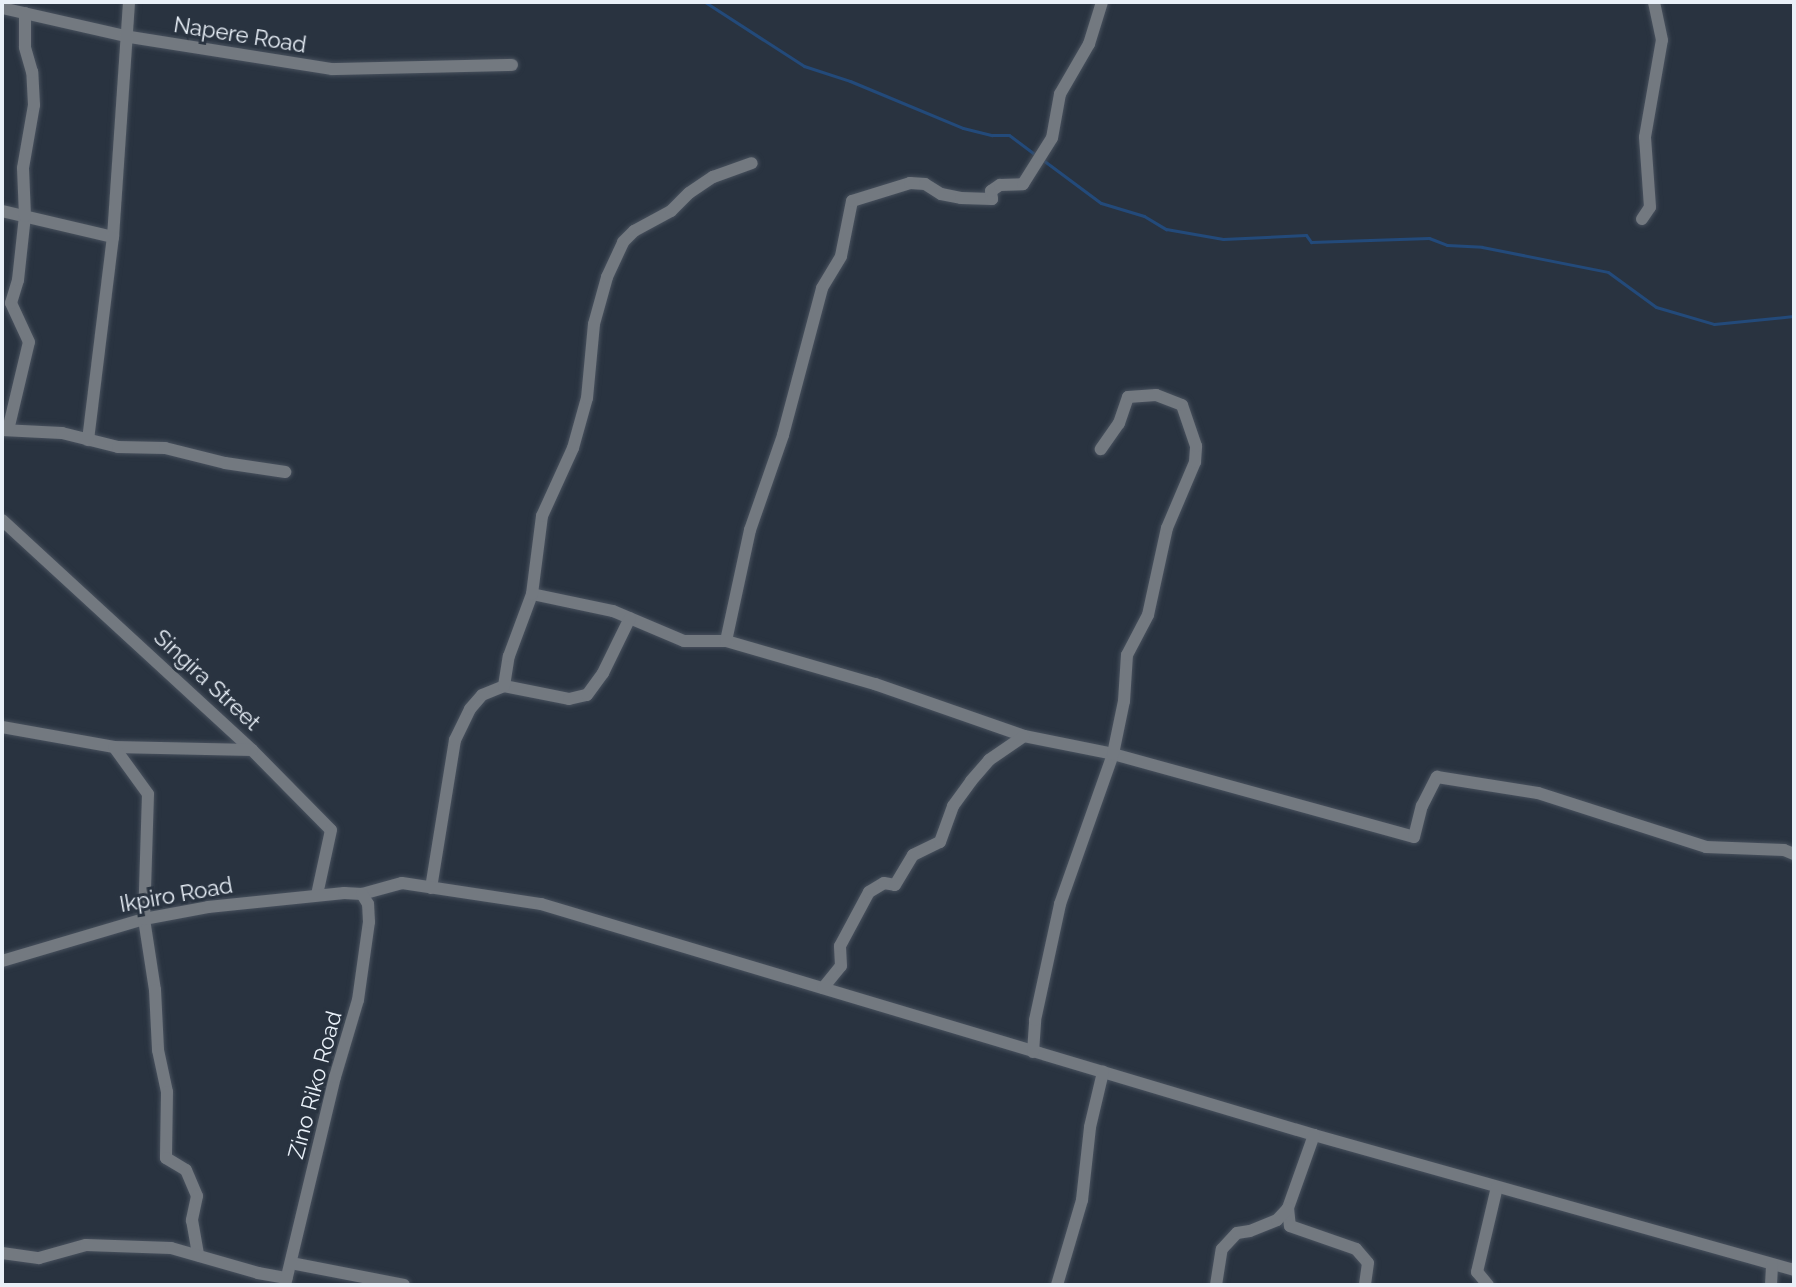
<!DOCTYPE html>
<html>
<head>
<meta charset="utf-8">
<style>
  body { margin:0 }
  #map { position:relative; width:1796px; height:1287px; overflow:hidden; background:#293340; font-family:Raleway,sans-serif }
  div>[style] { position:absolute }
  .stream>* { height:3px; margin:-1.5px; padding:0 1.5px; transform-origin:1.5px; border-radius:1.5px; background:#234a7a }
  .roads { filter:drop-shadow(0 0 2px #48515d) drop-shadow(0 0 2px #48515d) }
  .minor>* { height:12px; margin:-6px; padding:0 6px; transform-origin:6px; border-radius:6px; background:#737980 }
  span { translate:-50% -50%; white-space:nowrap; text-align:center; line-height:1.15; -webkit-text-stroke:6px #293340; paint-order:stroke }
  .street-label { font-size:22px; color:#e9f0f8 }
  .frame { position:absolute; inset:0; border:4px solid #e9f0f8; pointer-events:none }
</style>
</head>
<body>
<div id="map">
  <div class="stream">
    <div style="left:705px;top:2px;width:118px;rotate:32.9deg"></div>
    <div style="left:804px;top:66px;width:48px;rotate:18.1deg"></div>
    <div style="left:850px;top:81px;width:122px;rotate:22.6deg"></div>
    <div style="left:963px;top:128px;width:30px;rotate:14deg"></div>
    <div style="left:992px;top:135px;width:17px"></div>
    <div style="left:1009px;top:135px;width:35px;rotate:37deg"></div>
    <div style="left:1043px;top:160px;width:72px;rotate:36.6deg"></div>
    <div style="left:1101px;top:203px;width:45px;rotate:16.8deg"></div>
    <div style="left:1144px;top:216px;width:26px;rotate:31deg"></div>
    <div style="left:1166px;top:229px;width:58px;rotate:10deg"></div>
    <div style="left:1223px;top:239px;width:83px;rotate:-2.8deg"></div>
    <div style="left:1306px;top:235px;width:9px;rotate:54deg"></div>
    <div style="left:1311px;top:242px;width:118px;rotate:-1.9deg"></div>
    <div style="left:1429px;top:238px;width:19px;rotate:21deg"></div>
    <div style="left:1447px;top:245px;width:35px;rotate:3deg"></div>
    <div style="left:1482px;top:247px;width:128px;rotate:11.2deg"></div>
    <div style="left:1608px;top:272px;width:59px;rotate:36.1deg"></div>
    <div style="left:1656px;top:307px;width:60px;rotate:16.3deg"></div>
    <div style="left:1714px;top:324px;width:80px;rotate:-5.7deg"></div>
  </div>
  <div class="roads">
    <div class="minor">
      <div style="left:2px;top:8px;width:131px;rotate:12.8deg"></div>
      <div style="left:130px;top:37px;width:205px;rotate:9deg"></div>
      <div style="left:332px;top:69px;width:180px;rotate:-1.3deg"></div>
      <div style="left:2px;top:211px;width:114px;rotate:13.2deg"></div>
      <div style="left:113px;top:237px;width:236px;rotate:-86.1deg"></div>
      <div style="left:1642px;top:219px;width:14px;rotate:-56deg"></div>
      <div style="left:1650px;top:207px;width:70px;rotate:-94.1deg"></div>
      <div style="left:1645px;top:137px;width:98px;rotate:-80.1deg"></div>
      <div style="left:1662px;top:40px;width:39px;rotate:-102deg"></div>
      <div style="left:2px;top:430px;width:60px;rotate:2.9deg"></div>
      <div style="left:62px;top:433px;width:58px;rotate:14deg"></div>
      <div style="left:118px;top:447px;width:47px;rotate:1.2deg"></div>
      <div style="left:165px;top:448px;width:62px;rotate:14deg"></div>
      <div style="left:225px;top:463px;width:61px;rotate:8.5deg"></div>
      <div style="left:8px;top:430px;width:90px;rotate:-76.6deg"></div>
      <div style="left:29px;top:342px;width:43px;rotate:-114.8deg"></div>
      <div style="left:11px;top:303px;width:24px;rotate:-73deg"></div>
      <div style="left:18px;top:280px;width:64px;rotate:-83.8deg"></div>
      <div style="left:25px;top:216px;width:48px;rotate:-92.4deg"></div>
      <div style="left:23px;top:168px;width:64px;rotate:-80.1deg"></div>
      <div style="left:34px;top:105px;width:33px;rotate:-93deg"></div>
      <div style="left:32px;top:72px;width:26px;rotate:-106deg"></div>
      <div style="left:25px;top:47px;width:34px;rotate:-90deg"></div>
      <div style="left:88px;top:440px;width:205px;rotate:-83deg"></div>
      <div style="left:2px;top:520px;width:340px;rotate:42.6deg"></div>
      <div style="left:252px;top:750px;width:112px;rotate:45.4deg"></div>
      <div style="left:331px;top:830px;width:66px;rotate:102.2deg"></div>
      <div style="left:532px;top:594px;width:83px;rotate:11.9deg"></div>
      <div style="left:613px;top:611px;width:77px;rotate:22.9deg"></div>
      <div style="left:684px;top:641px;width:42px"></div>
      <div style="left:726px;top:641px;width:155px;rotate:16.1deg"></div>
      <div style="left:875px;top:684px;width:158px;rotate:19.2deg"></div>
      <div style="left:1024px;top:736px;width:91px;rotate:11.4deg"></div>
      <div style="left:1113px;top:754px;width:312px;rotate:15.4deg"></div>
      <div style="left:1414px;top:837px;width:32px;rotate:-76deg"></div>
      <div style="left:1422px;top:806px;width:33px;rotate:-63deg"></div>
      <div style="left:1437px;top:777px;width:102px;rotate:9deg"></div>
      <div style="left:1538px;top:793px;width:176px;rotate:17.8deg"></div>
      <div style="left:1706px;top:847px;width:78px;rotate:2.2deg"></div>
      <div style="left:1784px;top:850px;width:11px;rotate:22deg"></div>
      <div style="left:726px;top:641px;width:114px;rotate:-77.8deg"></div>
      <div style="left:750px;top:530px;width:101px;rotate:-70.8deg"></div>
      <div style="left:783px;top:435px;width:152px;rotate:-75.1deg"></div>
      <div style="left:822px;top:288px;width:37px;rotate:-59deg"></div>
      <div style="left:841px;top:256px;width:56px;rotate:-78.7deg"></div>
      <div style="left:852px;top:201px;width:61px;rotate:-17.2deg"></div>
      <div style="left:910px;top:183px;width:15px;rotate:4deg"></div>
      <div style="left:925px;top:184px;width:19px;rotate:32deg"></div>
      <div style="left:941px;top:194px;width:20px;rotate:11deg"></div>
      <div style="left:961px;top:198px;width:31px;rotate:2deg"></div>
      <div style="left:992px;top:199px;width:8px;rotate:-97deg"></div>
      <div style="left:991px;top:191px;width:11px;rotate:-34deg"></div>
      <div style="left:1000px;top:185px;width:23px;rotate:-2deg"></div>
      <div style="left:1023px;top:184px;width:54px;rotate:-57.8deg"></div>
      <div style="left:1052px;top:138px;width:45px;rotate:-79.7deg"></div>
      <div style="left:1060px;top:94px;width:58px;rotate:-59.9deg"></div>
      <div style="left:1089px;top:44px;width:44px;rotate:-72.8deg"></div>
      <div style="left:504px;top:686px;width:66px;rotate:11.3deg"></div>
      <div style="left:569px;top:699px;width:18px;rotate:-13deg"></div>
      <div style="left:587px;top:695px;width:27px;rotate:-54deg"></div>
      <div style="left:603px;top:673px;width:61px;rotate:-63.9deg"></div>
      <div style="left:2px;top:727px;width:114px;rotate:10.1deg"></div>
      <div style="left:114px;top:747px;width:138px;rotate:1.2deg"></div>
      <div style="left:114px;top:747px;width:58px;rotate:54.1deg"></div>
      <div style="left:148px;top:794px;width:125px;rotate:91.8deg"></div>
      <div style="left:144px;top:919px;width:72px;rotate:81.2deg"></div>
      <div style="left:155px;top:990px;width:60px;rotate:87.1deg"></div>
      <div style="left:158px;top:1050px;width:43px;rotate:77.9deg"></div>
      <div style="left:167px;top:1092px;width:66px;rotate:90.9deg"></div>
      <div style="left:166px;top:1158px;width:23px;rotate:31deg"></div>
      <div style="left:186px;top:1170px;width:28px;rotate:67deg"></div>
      <div style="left:197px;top:1196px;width:25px;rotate:102deg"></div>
      <div style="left:192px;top:1220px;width:36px;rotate:80deg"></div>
      <div style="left:431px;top:888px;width:150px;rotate:-80.8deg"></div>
      <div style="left:455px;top:740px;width:34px;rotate:-64deg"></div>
      <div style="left:470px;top:709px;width:18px;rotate:-49deg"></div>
      <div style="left:482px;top:695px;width:24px;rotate:-22deg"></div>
      <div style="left:504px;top:686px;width:30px;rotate:-81deg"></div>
      <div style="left:509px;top:656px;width:66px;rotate:-69.6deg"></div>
      <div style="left:532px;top:594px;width:79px;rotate:-82.7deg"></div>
      <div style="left:542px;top:516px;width:75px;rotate:-65.5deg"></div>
      <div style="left:573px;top:448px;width:52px;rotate:-74.4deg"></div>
      <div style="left:587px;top:398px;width:74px;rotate:-84.6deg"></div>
      <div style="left:594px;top:324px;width:49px;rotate:-74.5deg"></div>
      <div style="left:607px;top:277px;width:38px;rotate:-65deg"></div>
      <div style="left:623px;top:242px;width:16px;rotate:-45deg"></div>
      <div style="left:634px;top:231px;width:42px;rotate:-28.4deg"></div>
      <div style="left:671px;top:211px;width:25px;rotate:-45deg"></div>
      <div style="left:689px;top:193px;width:29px;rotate:-34deg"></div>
      <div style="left:713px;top:177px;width:41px;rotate:-19.7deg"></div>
      <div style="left:2px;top:961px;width:148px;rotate:-16.5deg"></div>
      <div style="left:144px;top:919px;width:65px;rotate:-10.6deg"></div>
      <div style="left:208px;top:907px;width:137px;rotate:-5.9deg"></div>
      <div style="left:344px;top:893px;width:18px;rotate:3deg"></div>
      <div style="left:362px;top:894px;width:41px;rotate:-15.4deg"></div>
      <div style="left:402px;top:883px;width:141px;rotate:8.6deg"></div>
      <div style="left:541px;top:904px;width:807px;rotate:16.64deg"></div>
      <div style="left:1314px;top:1135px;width:499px;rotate:15.7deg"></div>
      <div style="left:823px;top:988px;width:28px;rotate:-51deg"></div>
      <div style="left:841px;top:966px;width:20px;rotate:-93deg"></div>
      <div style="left:840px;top:946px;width:61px;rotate:-61.8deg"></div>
      <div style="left:869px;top:892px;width:17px;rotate:-31deg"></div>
      <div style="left:884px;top:883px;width:11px;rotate:10deg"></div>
      <div style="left:895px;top:885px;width:35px;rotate:-59deg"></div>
      <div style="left:913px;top:855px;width:30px;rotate:-26deg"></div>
      <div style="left:940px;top:842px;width:38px;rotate:-70deg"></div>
      <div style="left:953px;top:806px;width:31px;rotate:-54deg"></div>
      <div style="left:971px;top:781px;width:28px;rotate:-49deg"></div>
      <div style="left:989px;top:760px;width:42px;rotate:-34.4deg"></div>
      <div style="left:1033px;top:1052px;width:32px;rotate:-86deg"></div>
      <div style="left:1035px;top:1020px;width:119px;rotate:-77.8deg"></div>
      <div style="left:1060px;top:904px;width:159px;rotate:-70.5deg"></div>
      <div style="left:1113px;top:754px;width:54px;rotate:-78.3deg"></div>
      <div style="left:1124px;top:701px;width:46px;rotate:-86.3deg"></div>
      <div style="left:1127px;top:655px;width:45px;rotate:-62.3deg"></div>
      <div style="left:1148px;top:615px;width:89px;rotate:-77.7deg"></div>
      <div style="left:1167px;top:528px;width:72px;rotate:-67deg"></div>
      <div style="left:1195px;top:462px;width:16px;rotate:-86deg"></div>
      <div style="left:1196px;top:446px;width:43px;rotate:-108.9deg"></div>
      <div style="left:1182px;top:405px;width:28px;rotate:-159deg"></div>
      <div style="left:1156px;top:395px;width:28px;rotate:176deg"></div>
      <div style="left:1128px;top:397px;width:28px;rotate:109deg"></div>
      <div style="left:1119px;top:423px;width:32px;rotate:125deg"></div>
      <div style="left:1314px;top:1135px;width:77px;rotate:109.6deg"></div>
      <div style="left:1288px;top:1208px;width:18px;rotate:84deg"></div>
      <div style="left:1290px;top:1226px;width:70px;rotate:19.2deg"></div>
      <div style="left:1356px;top:1249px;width:18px;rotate:49deg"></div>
      <div style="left:1368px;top:1263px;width:22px;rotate:98deg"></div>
      <div style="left:2px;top:1253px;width:37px;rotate:8deg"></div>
      <div style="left:39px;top:1258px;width:49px;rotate:-15.5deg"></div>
      <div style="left:86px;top:1245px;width:85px;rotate:2deg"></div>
      <div style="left:171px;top:1248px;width:91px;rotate:16deg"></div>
      <div style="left:258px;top:1273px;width:29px;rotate:10deg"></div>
      <div style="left:291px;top:1263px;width:115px;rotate:11deg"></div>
      <div style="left:285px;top:1285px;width:214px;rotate:-76.5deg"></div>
      <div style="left:335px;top:1077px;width:80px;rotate:-73.4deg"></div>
      <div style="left:358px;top:1000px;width:79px;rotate:-82deg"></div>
      <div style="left:369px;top:922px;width:18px;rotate:-93deg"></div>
      <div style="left:368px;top:904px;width:12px;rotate:-121deg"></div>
      <div style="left:1057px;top:1285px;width:89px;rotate:-73.6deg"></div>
      <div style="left:1082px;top:1200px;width:73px;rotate:-83.7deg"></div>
      <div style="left:1090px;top:1127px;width:57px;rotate:-76.7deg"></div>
      <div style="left:1216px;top:1285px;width:36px;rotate:-81deg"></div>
      <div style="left:1222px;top:1249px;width:22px;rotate:-47deg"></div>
      <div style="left:1237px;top:1233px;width:13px;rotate:-9deg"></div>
      <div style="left:1250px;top:1231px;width:29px;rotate:-22deg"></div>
      <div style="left:1277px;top:1220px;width:16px;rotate:-47deg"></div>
      <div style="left:1488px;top:1285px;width:17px;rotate:-130deg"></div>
      <div style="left:1477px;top:1272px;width:87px;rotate:-76.8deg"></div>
      <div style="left:1771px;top:1285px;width:20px;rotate:-87deg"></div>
    </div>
  </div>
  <div class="street-label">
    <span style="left:240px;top:35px;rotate:9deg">Napere Road</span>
    <span style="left:207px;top:680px;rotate:43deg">Singira Street</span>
    <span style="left:176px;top:895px;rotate:-10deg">Ikpiro Road</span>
    <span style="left:315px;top:1085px;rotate:-75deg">Zino Riko Road</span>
  </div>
  <div class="frame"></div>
</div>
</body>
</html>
